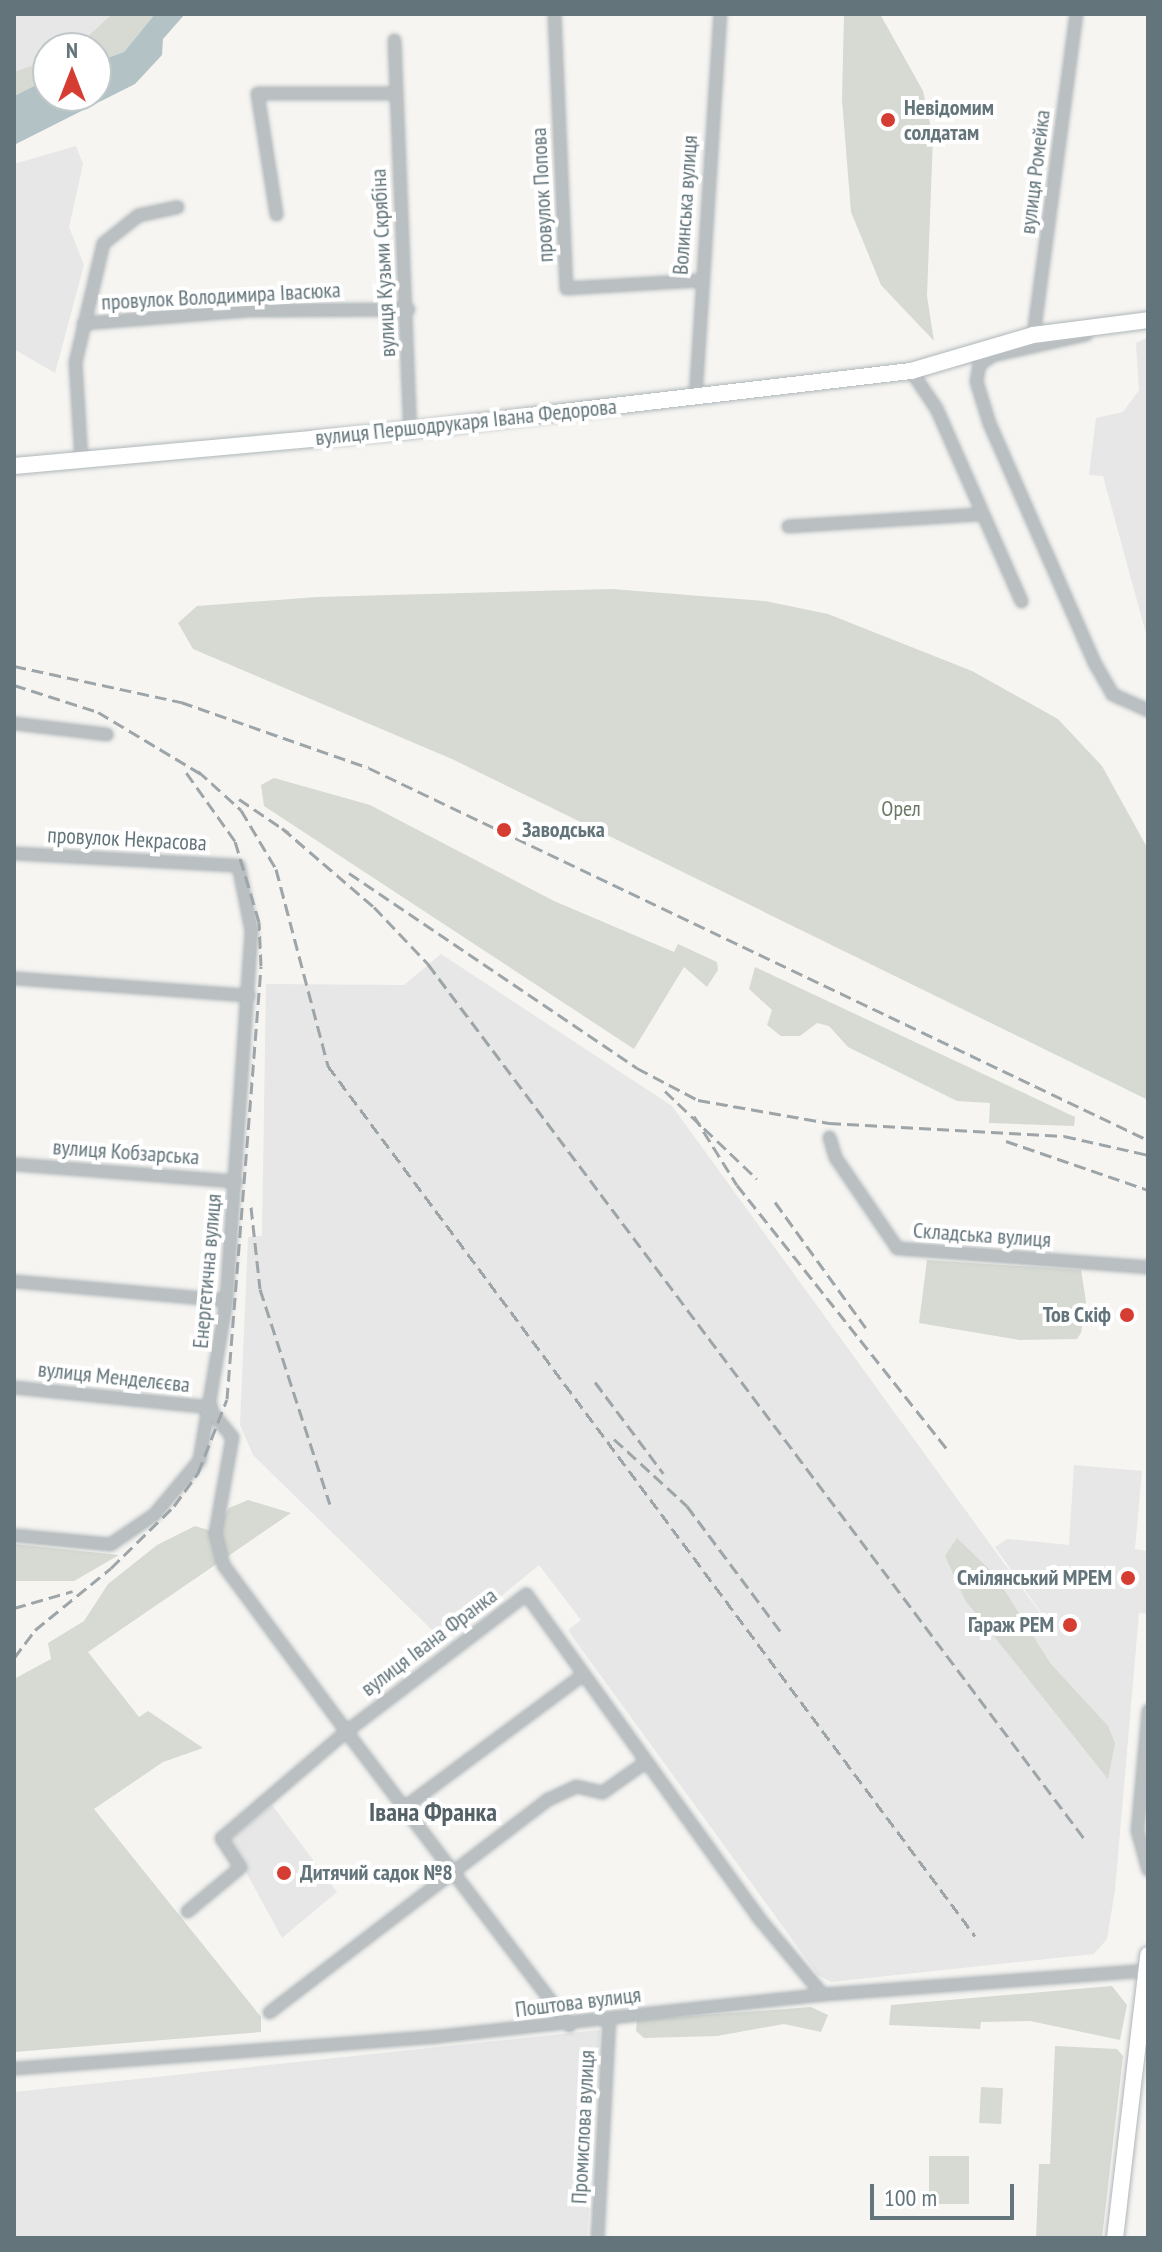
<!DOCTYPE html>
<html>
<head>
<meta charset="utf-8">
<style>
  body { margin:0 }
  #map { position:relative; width:1162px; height:2252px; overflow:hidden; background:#f6f5f2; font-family:"PT Sans Narrow",sans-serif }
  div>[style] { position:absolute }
  .built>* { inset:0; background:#e6e7e6 }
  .green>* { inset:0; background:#d6dad2; transform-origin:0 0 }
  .water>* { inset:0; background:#b3c2c4 }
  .roads { filter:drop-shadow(0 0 2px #afb6b9) drop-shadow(0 0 2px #afb6b9) }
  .street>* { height:11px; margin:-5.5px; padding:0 5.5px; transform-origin:5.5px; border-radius:5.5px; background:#bac0c2 }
  .secondary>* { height:16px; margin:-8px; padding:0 8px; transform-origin:8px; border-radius:8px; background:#fff }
  .rail>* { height:3px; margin-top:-1.5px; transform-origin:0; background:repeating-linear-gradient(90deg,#9da5a8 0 12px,transparent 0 18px) }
  .dots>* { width:22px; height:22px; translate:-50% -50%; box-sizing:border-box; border:4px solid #fff; border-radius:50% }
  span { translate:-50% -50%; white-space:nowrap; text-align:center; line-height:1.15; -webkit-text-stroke:8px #fff; paint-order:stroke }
  .poi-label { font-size:22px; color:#63757b; font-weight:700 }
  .left { translate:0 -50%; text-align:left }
  .right { translate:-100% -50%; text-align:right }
  .street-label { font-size:22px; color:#63757b }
  .park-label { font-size:22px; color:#6c7965 }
  .quarter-label { font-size:26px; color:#546267; font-weight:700 }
  .frame { position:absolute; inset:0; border:16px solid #63757b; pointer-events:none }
  .north { position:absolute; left:32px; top:32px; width:80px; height:80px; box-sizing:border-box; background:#fff; border:2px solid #c1c8ca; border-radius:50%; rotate:0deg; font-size:22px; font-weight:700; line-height:32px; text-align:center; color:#63757b }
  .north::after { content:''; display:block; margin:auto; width:28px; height:36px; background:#d53d33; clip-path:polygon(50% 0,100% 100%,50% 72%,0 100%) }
  .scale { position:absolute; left:870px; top:2184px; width:144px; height:36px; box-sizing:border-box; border:4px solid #63757b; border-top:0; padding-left:10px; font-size:24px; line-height:28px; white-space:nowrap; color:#63757b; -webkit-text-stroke:6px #fff; paint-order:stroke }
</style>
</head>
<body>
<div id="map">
  <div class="built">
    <div style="clip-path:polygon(14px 14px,112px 14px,75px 48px,48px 48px,48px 60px,14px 72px)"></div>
    <div style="clip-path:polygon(76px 146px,83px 164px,69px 227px,84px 265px,55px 373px,14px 349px,14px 164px)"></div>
    <div style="clip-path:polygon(1148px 337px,1148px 641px,1103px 476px,1089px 475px,1096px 418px,1123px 412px,1139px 390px,1136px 343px)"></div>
    <div style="clip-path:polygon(441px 954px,672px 1106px,1067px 1650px,995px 1547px,1007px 1539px,1069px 1545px,1074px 1465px,1142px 1471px,1135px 1549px,1148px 1551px,1148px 1614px,1139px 1613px,1115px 1890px,1107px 1939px,1094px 1954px,831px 1982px,818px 1975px,577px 1643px,568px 1630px,581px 1620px,539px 1565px,459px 1631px,432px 1630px,253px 1455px,240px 1425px,248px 1237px,262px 1236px,266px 984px,404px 985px)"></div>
    <div style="clip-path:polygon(272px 1805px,337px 1892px,282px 1938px,229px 1841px)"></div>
    <div style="clip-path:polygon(600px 2030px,587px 2238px,14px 2238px,14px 2092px)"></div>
  </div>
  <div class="green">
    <div style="clip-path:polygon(112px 14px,155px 14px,124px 52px,96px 62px,96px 48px,75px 48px)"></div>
    <div style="clip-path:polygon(844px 14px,880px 14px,923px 91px,933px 137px,927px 296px,934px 341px,881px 285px,851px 212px,842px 100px)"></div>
    <div style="clip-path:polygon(48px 60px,48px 79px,14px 96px,14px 72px)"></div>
    <div style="clip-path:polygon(612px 589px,765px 601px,828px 614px,972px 671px,1058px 719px,1102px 766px,1148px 849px,1148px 1100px,452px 759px,193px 649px,178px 623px,197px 606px,317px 597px)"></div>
    <div style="clip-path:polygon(274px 778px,370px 805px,554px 901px,674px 952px,678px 944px,717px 962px,718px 970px,707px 987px,684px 967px,634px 1049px,264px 806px,261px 785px)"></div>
    <div style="clip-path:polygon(755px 967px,1075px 1117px,1074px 1126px,989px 1123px,990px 1103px,957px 1101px,848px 1047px,829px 1026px,817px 1023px,800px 1036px,781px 1036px,767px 1025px,772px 1010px,749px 989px)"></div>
    <div style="clip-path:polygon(927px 1260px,1081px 1270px,1086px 1302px,1081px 1333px,1077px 1339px,1019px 1340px,919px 1323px)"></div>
    <div style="clip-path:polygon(248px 1500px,291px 1513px,88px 1652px,139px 1717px,148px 1711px,203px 1748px,163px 1762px,94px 1809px,261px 2017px,261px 2032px,14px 2052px,14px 1679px,51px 1659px,48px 1643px,84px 1621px,108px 1584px,157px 1545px,195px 1526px,215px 1532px,229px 1508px)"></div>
    <div style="clip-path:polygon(957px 1538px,995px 1575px,1050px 1663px,1108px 1726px,1115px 1743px,1108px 1779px,965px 1600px,945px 1556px)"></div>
    <div style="clip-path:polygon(14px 1544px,119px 1555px,74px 1581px,14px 1581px)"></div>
    <div style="clip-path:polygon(1112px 1986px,1127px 2005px,1120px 2040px,1030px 2021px,981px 2022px,980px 2029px,889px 2025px,891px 2005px)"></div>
    <div style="clip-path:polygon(811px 2007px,828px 2015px,821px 2032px,784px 2024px,717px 2036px,644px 2038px,636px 2031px,637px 2020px)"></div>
    <div style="clip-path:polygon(1055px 2046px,1117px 2049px,1123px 2056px,1102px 2238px,1036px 2238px,1039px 2164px,1050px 2164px)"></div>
    <div style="left:981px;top:2087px;width:22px;height:36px;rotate:3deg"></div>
    <div style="left:929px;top:2156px;width:40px;height:48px"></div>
  </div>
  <div class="water">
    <div style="clip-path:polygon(155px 14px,185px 14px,163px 39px,162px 55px,135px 84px,14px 145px,14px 96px,48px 79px,48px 96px,96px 96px,96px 62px,124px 52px)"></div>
  </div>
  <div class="roads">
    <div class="street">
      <div style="left:554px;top:14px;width:274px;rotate:87.5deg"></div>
      <div style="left:566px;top:288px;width:133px;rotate:-3.4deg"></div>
      <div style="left:394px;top:40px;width:390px;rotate:87.7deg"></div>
      <div style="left:276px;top:214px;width:122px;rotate:-98.9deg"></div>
      <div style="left:257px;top:93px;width:135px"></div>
      <div style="left:83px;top:323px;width:166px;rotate:-4.5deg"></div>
      <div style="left:248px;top:310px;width:160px;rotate:-0.4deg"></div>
      <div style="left:1086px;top:334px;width:96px;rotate:167.4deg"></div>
      <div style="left:992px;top:355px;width:16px;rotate:145deg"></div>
      <div style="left:979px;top:364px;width:17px;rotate:100deg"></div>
      <div style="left:976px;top:381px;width:44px;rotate:72.8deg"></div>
      <div style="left:989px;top:423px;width:263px;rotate:66.3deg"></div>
      <div style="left:1095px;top:664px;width:34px;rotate:60deg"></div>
      <div style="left:1112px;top:694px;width:39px;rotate:24deg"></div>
      <div style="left:1033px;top:335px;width:324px;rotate:-82.4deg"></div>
      <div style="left:911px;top:371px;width:45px;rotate:56deg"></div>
      <div style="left:936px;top:408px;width:211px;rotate:66.2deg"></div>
      <div style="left:695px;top:398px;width:385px;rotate:-86.3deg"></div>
      <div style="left:81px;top:460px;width:98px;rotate:-93.5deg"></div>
      <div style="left:75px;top:362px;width:122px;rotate:-76.8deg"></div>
      <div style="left:103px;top:243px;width:45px;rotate:-38.7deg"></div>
      <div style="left:138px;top:215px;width:40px;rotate:-12deg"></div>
      <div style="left:788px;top:526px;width:193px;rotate:-3.6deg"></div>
      <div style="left:14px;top:723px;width:93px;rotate:6.8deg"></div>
      <div style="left:14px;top:853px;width:224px;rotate:3.1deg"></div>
      <div style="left:238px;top:865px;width:66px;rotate:78.7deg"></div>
      <div style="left:251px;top:930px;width:371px;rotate:93.9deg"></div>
      <div style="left:226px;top:1300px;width:162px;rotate:99.6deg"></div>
      <div style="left:199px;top:1460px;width:70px;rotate:129.8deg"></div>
      <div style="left:154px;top:1514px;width:53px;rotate:145.7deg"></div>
      <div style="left:110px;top:1544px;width:96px;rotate:-174.6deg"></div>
      <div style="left:14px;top:978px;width:235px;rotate:4.2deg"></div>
      <div style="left:829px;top:1137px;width:21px;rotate:73deg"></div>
      <div style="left:835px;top:1157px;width:110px;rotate:55.7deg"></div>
      <div style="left:897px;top:1248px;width:252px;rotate:4.3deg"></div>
      <div style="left:14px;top:1164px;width:222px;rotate:4.4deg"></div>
      <div style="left:14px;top:1281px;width:213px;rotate:5.1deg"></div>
      <div style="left:14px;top:1387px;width:198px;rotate:5.8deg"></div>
      <div style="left:1148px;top:1710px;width:121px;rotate:95.2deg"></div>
      <div style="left:1137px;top:1830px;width:41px;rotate:74.6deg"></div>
      <div style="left:404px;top:1807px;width:222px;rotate:-36.6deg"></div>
      <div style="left:187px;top:1911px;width:69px;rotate:-39.7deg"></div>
      <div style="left:240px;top:1867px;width:35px;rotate:-123deg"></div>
      <div style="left:221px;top:1838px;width:165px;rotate:-40.6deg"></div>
      <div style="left:346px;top:1731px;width:207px;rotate:-126.5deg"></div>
      <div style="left:223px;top:1565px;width:34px;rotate:-104deg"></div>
      <div style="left:215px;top:1532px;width:97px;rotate:-79.9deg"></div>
      <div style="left:232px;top:1437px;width:32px;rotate:-129deg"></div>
      <div style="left:269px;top:2012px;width:351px;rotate:-37.4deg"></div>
      <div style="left:548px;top:1799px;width:31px;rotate:-25deg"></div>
      <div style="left:576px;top:1786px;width:27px;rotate:13deg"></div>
      <div style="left:602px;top:1792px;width:52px;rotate:-34.9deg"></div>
      <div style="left:569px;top:2025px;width:369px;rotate:-127.2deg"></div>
      <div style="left:346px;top:1731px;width:226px;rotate:-37.3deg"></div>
      <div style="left:526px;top:1594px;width:396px;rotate:54.3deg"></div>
      <div style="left:757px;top:1916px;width:102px;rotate:50.2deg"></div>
      <div style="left:14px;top:2068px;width:424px;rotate:-4.3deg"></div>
      <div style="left:437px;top:2036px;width:387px;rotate:-6.2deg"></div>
      <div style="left:822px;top:1994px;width:325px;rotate:-4.2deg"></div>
      <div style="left:597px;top:2238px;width:220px;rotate:-86.9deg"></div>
    </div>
    <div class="secondary">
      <div style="left:14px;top:466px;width:398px;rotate:-5.2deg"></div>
      <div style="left:410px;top:430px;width:504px;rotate:-6.72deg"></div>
      <div style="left:911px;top:371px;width:127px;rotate:-16.4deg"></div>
      <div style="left:1033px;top:335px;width:116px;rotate:-7.4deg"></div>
      <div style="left:1115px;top:2238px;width:285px;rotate:-83.3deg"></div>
    </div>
  </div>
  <div class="rail">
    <div style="left:14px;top:666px;width:171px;rotate:12.2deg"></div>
    <div style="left:181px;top:702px;width:199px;rotate:19.3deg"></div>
    <div style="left:369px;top:768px;width:863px;rotate:25.53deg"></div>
    <div style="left:14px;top:685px;width:88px;rotate:17.8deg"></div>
    <div style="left:98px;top:712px;width:126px;rotate:31deg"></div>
    <div style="left:198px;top:771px;width:58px;rotate:42.2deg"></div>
    <div style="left:241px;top:810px;width:69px;rotate:59.3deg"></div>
    <div style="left:276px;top:869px;width:204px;rotate:75.2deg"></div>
    <div style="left:328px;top:1066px;width:1084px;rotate:53.36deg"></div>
    <div style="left:239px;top:799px;width:60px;rotate:34.2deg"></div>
    <div style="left:282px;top:828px;width:121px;rotate:40.7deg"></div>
    <div style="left:374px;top:907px;width:79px;rotate:46.5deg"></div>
    <div style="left:428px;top:964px;width:1096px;rotate:53.12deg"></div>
    <div style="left:349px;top:873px;width:348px;rotate:34.1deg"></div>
    <div style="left:637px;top:1068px;width:69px;rotate:27.7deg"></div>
    <div style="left:698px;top:1100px;width:133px;rotate:10deg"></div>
    <div style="left:829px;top:1123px;width:235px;rotate:3.2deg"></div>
    <div style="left:1064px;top:1136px;width:86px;rotate:12.7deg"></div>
    <div style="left:665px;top:1091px;width:127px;rotate:43.7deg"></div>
    <div style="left:694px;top:1116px;width:81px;rotate:58.1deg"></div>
    <div style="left:737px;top:1185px;width:337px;rotate:51.5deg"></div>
    <div style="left:1006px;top:1141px;width:150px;rotate:19deg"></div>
    <div style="left:775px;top:1202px;width:155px;rotate:54.2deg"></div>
    <div style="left:251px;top:1207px;width:82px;rotate:83.7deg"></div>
    <div style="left:260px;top:1289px;width:226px;rotate:72deg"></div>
    <div style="left:595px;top:1382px;width:114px;rotate:53.2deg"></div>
    <div style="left:614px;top:1439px;width:99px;rotate:42.5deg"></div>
    <div style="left:687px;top:1506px;width:162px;rotate:53.3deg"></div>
    <div style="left:14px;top:1608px;width:61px;rotate:-16.1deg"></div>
    <div style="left:14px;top:1658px;width:35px;rotate:-53deg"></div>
    <div style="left:35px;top:1630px;width:98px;rotate:-39.2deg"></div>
    <div style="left:111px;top:1568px;width:88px;rotate:-44.5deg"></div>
    <div style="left:174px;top:1506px;width:41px;rotate:-54deg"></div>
    <div style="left:198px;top:1473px;width:79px;rotate:-68.6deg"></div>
    <div style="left:227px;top:1399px;width:434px;rotate:-85.5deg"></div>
    <div style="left:261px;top:966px;width:44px;rotate:-92.6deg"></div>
    <div style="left:259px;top:922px;width:84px;rotate:-106.5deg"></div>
    <div style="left:235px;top:841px;width:86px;rotate:-125.5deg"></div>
  </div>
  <div class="dots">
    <div style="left:888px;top:120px;background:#d53d33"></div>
    <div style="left:504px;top:830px;background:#d53d33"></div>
    <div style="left:1127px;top:1315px;background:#d53d33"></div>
    <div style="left:1128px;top:1578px;background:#d53d33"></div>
    <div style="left:1070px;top:1625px;background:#d53d33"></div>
    <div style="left:284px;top:1873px;background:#d53d33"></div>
  </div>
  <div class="poi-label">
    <span class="left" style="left:904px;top:120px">Невідомим<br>солдатам</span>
    <span class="left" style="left:522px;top:830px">Заводська</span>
    <span class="right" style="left:1111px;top:1315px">Тов Скіф</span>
    <span class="right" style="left:1112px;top:1578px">Смілянський МРЕМ</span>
    <span class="right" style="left:1054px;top:1625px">Гараж РЕМ</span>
    <span class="left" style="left:300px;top:1873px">Дитячий садок №8</span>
  </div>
  <div class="street-label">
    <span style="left:1035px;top:172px;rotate:-83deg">вулиця Ромейка</span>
    <span style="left:542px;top:195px;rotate:-93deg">провулок Попова</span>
    <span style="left:685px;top:205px;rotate:-86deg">Волинська вулиця</span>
    <span style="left:383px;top:263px;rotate:-93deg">вулиця Кузьми Скрябіна</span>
    <span style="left:221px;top:296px;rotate:-3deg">провулок Володимира Івасюка</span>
    <span style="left:466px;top:422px;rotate:-6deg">вулиця Першодрукаря Івана Федорова</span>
    <span style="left:127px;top:839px;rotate:3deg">провулок Некрасова</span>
    <span style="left:126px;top:1152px;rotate:4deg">вулиця Кобзарська</span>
    <span style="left:982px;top:1235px;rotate:4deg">Складська вулиця</span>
    <span style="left:207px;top:1271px;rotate:-85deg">Енергетична вулиця</span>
    <span style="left:114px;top:1377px;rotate:6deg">вулиця Менделєєва</span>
    <span style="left:429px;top:1642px;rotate:-37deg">вулиця Івана Франка</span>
    <span style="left:578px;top:2002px;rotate:-7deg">Поштова вулиця</span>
    <span style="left:583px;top:2127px;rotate:-87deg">Промислова вулиця</span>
  </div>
  <div class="park-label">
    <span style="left:901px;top:809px">Орел</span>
  </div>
  <div class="quarter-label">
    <span style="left:433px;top:1812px">Івана Франка</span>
  </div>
  <div class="frame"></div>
  <div class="north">N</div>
  <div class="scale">100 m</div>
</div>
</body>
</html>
